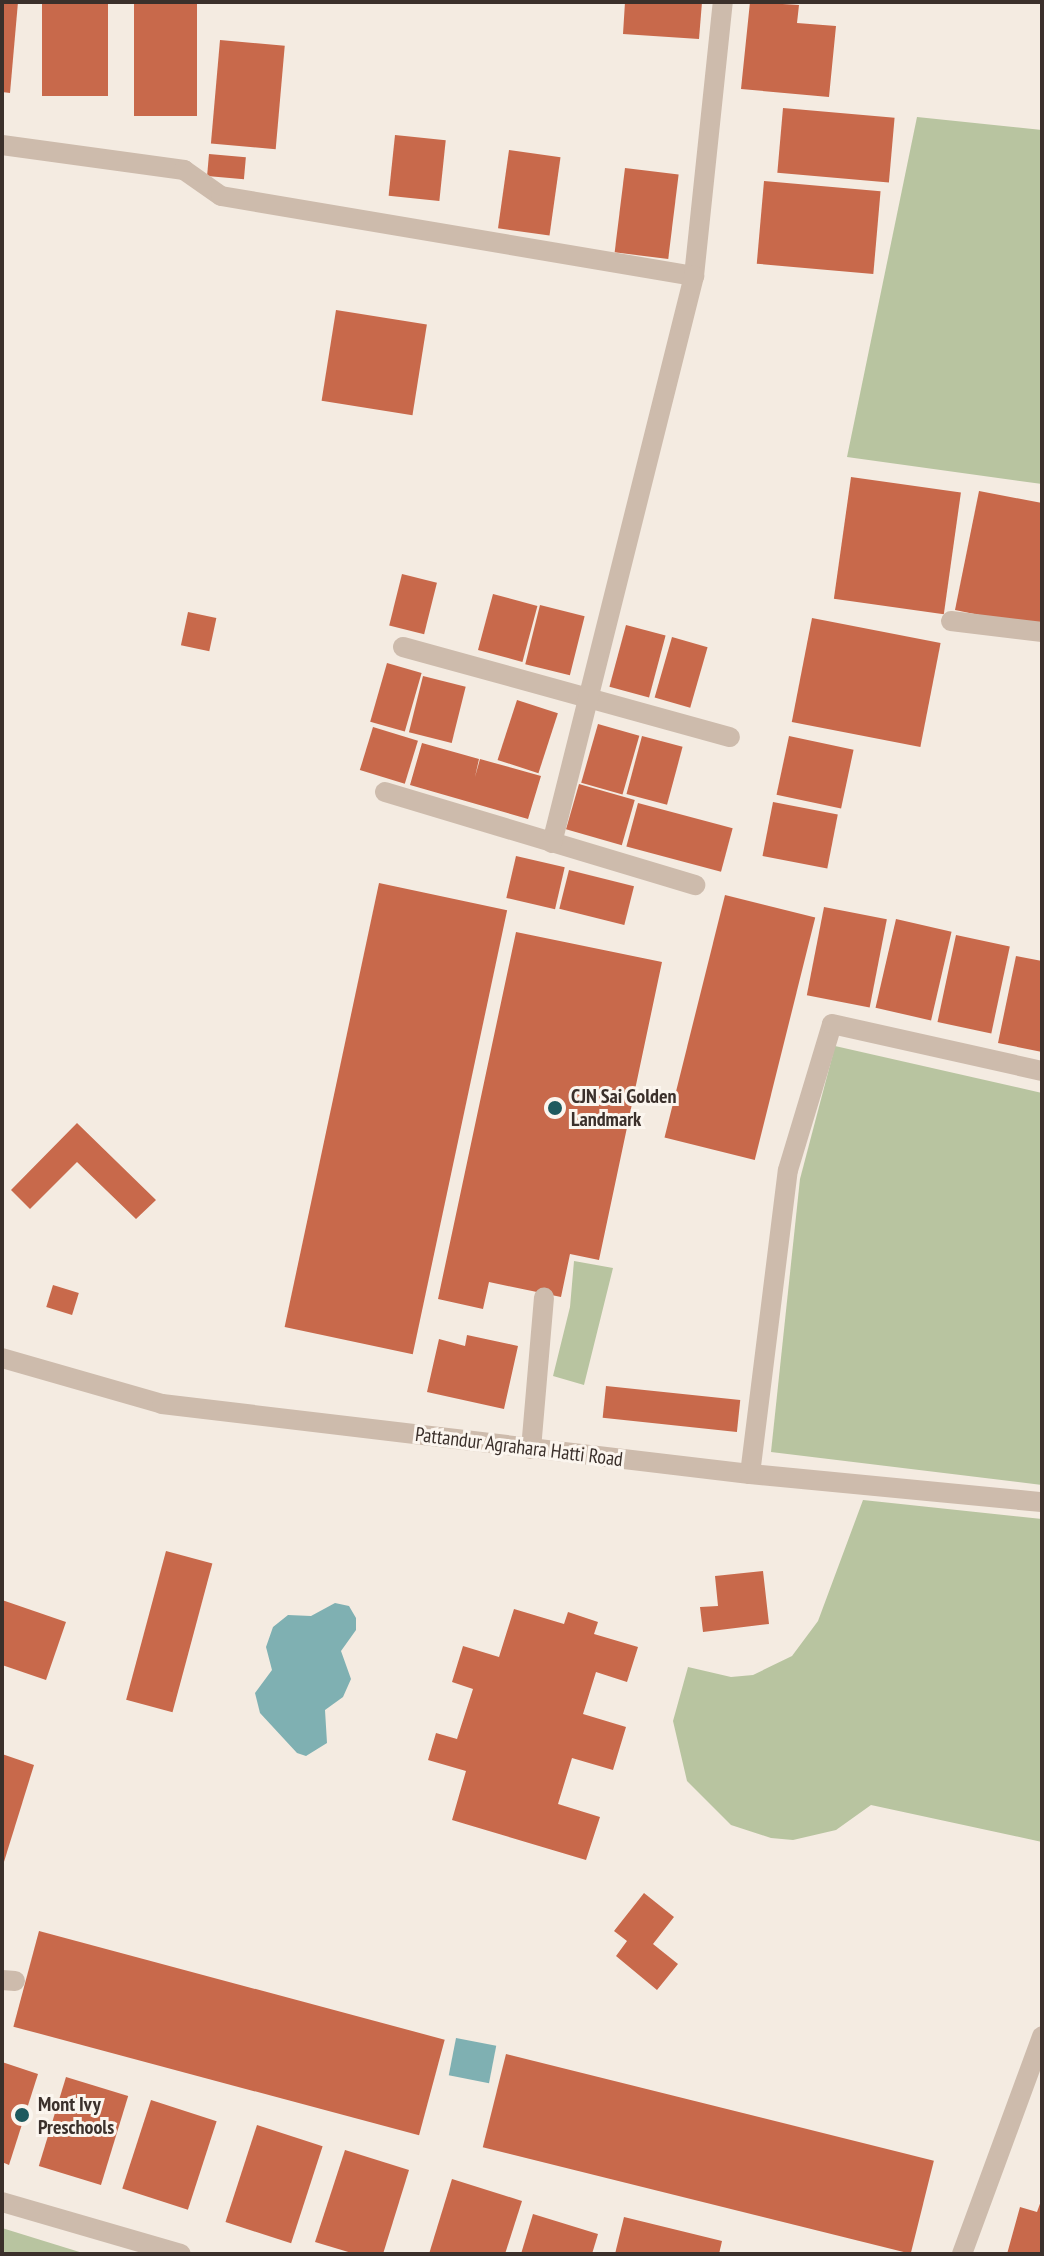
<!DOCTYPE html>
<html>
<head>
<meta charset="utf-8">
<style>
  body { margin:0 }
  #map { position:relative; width:1044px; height:2256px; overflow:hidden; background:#f4ebe1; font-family:"PT Sans Narrow",sans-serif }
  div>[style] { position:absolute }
  .green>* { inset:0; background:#b8c4a0 }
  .water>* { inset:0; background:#7fb0b2; transform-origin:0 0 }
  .building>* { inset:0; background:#c8694b; transform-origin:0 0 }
  .service>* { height:20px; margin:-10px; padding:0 10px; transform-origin:10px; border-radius:10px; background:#cdbbac }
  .minor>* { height:20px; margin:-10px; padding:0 10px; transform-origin:10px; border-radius:10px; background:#cdbbac }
  .tertiary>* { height:20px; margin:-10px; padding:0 10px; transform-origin:10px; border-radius:10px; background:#cdbbac }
  .dots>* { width:22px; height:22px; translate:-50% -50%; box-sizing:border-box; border:4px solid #fbf5ee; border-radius:50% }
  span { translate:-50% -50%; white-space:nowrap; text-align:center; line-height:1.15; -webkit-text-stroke:6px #fbf5ee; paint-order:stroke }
  .poi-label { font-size:20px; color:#3b302b; font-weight:700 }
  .left { translate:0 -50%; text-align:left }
  .street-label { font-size:20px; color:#3b302b }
  .frame { position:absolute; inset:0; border:4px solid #3b302b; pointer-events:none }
</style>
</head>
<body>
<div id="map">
  <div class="green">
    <div style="clip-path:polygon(917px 117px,1042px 130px,1042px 484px,847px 457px)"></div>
    <div style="clip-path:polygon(835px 1046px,1042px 1093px,1042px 1485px,771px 1452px,800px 1179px)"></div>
    <div style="clip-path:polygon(574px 1261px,613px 1268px,584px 1385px,553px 1376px,570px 1307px)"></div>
    <div style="clip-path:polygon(863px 1500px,1042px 1519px,1042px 1842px,871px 1805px,836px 1830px,793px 1840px,771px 1838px,731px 1825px,687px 1781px,673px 1721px,688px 1667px,731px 1677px,753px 1675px,792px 1656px,818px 1621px)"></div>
    <div style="clip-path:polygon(2px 2228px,86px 2254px,2px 2254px)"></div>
  </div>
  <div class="water">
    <div style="clip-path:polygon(335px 1603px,349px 1606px,356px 1618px,356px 1630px,341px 1651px,351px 1679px,343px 1697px,325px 1710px,327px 1743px,306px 1756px,297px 1753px,260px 1713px,255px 1693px,272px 1670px,266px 1647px,273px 1627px,288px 1615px,311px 1616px)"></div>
    <div style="left:456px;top:2038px;width:41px;height:38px;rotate:11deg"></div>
  </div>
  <div class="building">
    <div style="clip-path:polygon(2px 2px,18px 2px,10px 93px,2px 92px)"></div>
    <div style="left:42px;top:2px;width:66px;height:94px"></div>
    <div style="left:134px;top:2px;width:63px;height:114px"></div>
    <div style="clip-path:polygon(625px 2px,702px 2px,699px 39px,623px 34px)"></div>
    <div style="clip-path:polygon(750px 2px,799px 5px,797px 23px,836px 26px,829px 97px,741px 89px)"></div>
    <div style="left:220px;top:40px;width:65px;height:104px;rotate:5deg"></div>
    <div style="left:783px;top:108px;width:112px;height:65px;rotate:5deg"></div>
    <div style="left:395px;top:135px;width:51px;height:61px;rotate:6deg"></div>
    <div style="left:509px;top:150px;width:52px;height:79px;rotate:8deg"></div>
    <div style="left:209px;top:154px;width:37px;height:22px;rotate:5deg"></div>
    <div style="left:625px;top:168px;width:54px;height:85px;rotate:7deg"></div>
    <div style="left:764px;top:181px;width:117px;height:83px;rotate:5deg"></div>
    <div style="left:336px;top:310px;width:92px;height:92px;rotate:9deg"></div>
    <div style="left:851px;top:477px;width:111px;height:123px;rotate:8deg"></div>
    <div style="clip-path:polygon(979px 491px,1042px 503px,1042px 628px,955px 610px)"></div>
    <div style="left:402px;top:574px;width:36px;height:53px;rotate:14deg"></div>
    <div style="left:493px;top:594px;width:46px;height:58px;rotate:15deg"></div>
    <div style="left:540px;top:605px;width:46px;height:61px;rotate:14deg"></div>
    <div style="left:188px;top:612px;width:29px;height:34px;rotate:12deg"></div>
    <div style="left:812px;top:618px;width:131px;height:106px;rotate:11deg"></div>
    <div style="left:626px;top:625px;width:41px;height:64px;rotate:15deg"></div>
    <div style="left:672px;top:637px;width:37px;height:63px;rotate:16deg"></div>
    <div style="left:387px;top:663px;width:36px;height:61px;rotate:16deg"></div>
    <div style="left:423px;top:676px;width:44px;height:58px;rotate:14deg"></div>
    <div style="left:517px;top:700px;width:43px;height:63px;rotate:18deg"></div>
    <div style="left:598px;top:724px;width:43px;height:61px;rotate:16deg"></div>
    <div style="left:373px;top:727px;width:47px;height:45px;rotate:17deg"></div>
    <div style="left:642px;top:736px;width:42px;height:60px;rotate:15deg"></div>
    <div style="left:789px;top:736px;width:66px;height:60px;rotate:12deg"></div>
    <div style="clip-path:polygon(422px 743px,479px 759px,475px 777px,480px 759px,541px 776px,528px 819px,410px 785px)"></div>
    <div style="left:579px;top:784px;width:58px;height:47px;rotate:16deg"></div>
    <div style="left:773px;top:802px;width:66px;height:55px;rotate:11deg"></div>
    <div style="left:638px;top:803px;width:98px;height:45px;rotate:15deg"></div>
    <div style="left:516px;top:856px;width:50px;height:43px;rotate:13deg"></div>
    <div style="left:569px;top:870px;width:67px;height:40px;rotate:14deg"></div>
    <div style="left:379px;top:883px;width:131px;height:454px;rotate:12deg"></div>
    <div style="left:725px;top:895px;width:93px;height:250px;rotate:14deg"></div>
    <div style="left:824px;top:907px;width:64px;height:90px;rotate:11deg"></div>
    <div style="left:896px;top:919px;width:57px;height:91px;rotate:13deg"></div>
    <div style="clip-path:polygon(516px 932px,662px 962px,599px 1260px,570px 1254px,561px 1297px,489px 1282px,483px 1309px,438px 1299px)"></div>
    <div style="left:956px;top:935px;width:55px;height:89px;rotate:12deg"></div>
    <div style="clip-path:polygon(1016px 956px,1042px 961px,1042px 1052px,998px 1043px)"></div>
    <div style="clip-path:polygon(77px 1123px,156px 1200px,136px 1219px,77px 1162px,30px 1209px,11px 1190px)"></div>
    <div style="left:53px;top:1285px;width:27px;height:23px;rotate:17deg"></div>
    <div style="clip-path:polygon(467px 1335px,518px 1346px,504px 1409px,427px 1392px,439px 1339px,465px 1346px)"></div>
    <div style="left:606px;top:1386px;width:135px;height:32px;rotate:6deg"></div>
    <div style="left:166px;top:1551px;width:48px;height:154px;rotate:15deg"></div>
    <div style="clip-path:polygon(763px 1571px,769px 1624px,703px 1632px,700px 1607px,718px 1606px,715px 1576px)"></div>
    <div style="clip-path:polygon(2px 1600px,66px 1622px,46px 1680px,2px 1665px)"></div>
    <div style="clip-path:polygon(514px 1609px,564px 1624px,568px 1612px,598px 1622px,594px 1634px,638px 1647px,627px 1682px,596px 1672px,583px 1714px,626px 1727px,613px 1770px,572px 1758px,558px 1804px,600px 1817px,586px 1860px,452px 1820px,466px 1771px,428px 1760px,436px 1733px,457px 1739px,473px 1689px,452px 1682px,463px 1646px,499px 1657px)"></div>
    <div style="clip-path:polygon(2px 1754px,34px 1765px,3px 1865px,2px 1865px)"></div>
    <div style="clip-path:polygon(644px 1893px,674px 1917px,653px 1944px,678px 1964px,657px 1990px,616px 1956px,627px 1941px,614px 1931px)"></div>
    <div style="left:39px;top:1931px;width:420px;height:99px;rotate:15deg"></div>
    <div style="left:506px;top:2054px;width:441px;height:96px;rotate:14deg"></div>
    <div style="clip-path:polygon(2px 2062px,38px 2074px,9px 2165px,2px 2162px)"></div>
    <div style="left:66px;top:2077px;width:65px;height:93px;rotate:17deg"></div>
    <div style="left:151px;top:2100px;width:69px;height:93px;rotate:18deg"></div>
    <div style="left:257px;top:2125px;width:69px;height:102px;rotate:18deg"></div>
    <div style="clip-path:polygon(345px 2150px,409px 2170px,383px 2254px,355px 2254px,315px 2242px)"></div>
    <div style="clip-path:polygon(452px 2179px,522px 2201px,505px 2254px,429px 2254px)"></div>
    <div style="clip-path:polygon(1042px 2198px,1042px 2254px,1007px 2254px,1020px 2207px,1037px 2212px)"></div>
    <div style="clip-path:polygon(533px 2214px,598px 2234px,592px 2254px,521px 2254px)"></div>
    <div style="clip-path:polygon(624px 2217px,722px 2241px,719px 2254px,615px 2254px)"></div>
  </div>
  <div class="service">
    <div style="left:951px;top:621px;width:92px;rotate:6.9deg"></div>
    <div style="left:531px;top:1449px;width:152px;rotate:-85.1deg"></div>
    <div style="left:2px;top:1980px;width:13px;rotate:4deg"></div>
  </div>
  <div class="minor">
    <div style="left:2px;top:145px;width:184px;rotate:7.8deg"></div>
    <div style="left:184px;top:170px;width:45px;rotate:35.1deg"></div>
    <div style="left:221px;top:196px;width:480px;rotate:9.6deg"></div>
    <div style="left:694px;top:276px;width:276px;rotate:-84deg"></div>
    <div style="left:403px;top:647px;width:339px;rotate:15.4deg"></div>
    <div style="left:385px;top:792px;width:324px;rotate:16.7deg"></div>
    <div style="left:552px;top:843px;width:585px;rotate:-75.94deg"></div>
    <div style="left:2px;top:1358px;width:166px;rotate:16deg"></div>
    <div style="left:162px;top:1404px;width:592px;rotate:6.79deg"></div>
    <div style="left:750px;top:1474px;width:293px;rotate:5.5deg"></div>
    <div style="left:750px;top:1474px;width:306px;rotate:-82.9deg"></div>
    <div style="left:788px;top:1170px;width:152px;rotate:-73.2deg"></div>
    <div style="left:832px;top:1024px;width:215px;rotate:12.6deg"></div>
  </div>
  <div class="tertiary">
    <div style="left:2px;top:2202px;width:186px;rotate:16.2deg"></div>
    <div style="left:962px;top:2254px;width:232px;rotate:-69.8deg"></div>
  </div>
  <div class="dots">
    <div style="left:555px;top:1108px;background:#1f5a5e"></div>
    <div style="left:22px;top:2115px;background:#1f5a5e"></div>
  </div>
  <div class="poi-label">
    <span class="left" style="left:571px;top:1108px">CJN Sai Golden<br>Landmark</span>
    <span class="left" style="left:38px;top:2116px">Mont Ivy<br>Preschools</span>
  </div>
  <div class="street-label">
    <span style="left:519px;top:1447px;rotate:7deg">Pattandur Agrahara Hatti Road</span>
  </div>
  <div class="frame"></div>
</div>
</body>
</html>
